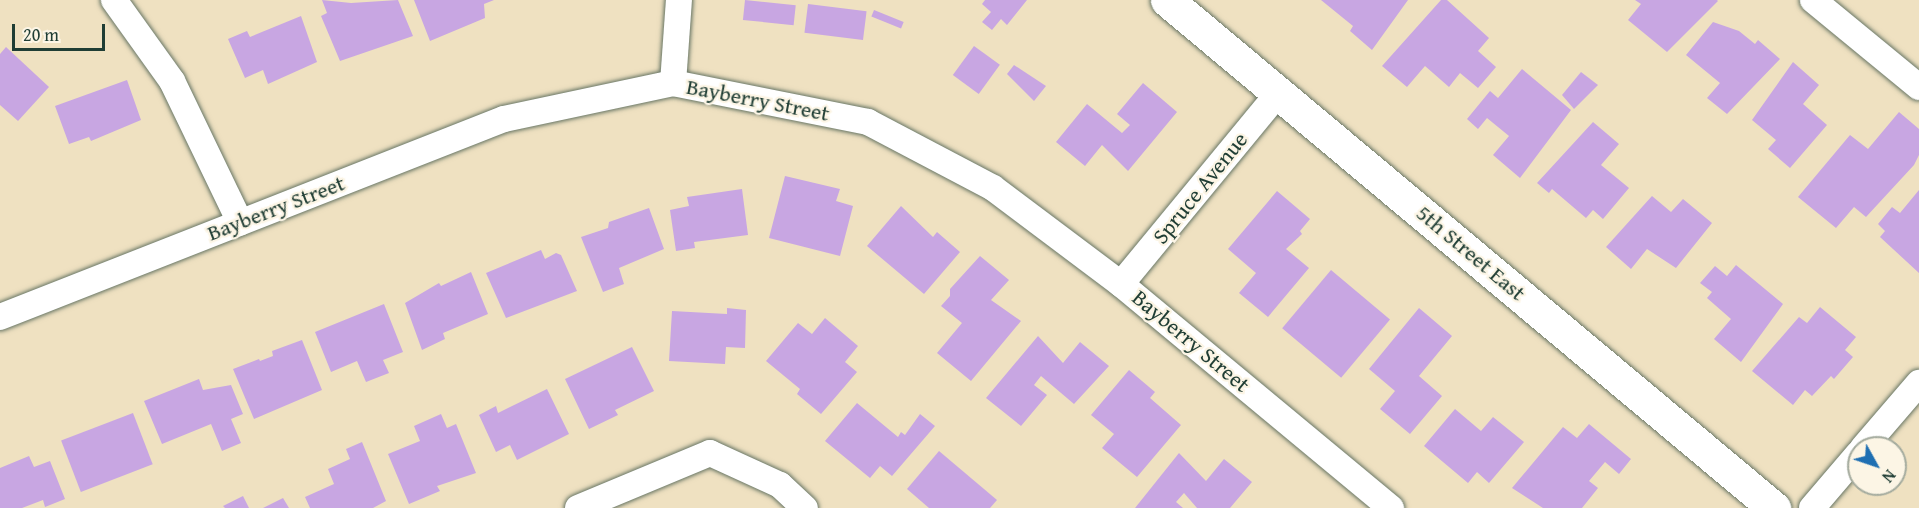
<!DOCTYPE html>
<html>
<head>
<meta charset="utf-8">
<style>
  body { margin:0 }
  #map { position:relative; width:1919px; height:508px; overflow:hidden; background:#efe1c1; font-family:"Gentium Book Plus",serif }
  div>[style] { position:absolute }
  .building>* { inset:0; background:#c8a6e2; transform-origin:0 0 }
  .roads { filter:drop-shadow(0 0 2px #687665) drop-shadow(0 0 2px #687665) }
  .street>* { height:26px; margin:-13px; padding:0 13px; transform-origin:13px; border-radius:13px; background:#fff }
  .secondary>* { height:33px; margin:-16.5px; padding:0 16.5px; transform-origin:16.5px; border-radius:16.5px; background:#fff }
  span { translate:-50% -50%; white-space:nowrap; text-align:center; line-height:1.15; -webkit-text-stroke:4.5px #fcf5e5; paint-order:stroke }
  .street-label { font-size:22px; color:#1f3d34 }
  .north { position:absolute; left:1847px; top:436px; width:60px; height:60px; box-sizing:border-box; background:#fcf5e5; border:2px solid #a4ab9e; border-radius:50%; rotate:130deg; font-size:16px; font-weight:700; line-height:24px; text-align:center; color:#1f3d34 }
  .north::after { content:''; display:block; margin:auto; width:21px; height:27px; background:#1f6fb2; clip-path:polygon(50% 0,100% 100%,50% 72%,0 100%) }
  .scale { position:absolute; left:12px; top:24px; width:93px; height:27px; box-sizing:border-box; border:3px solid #1f3d34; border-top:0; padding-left:8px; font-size:18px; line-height:21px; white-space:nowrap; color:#1f3d34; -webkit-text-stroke:4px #fcf5e5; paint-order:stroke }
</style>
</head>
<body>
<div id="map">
  <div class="building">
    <div style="clip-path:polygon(322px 0,351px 3px,398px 0,413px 36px,340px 61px,321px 16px,327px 13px)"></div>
    <div style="clip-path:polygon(414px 0,494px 0,484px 4px,485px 18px,430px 41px)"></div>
    <div style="left:745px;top:0;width:51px;height:20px;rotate:6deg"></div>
    <div style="clip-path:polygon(985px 0,1027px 0,1007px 25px,1001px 19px,992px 30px,982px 22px,991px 12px,982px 4px)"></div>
    <div style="clip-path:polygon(1321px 0,1408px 0,1372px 50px,1350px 31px,1353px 26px)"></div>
    <div style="clip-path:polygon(1441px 0,1447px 0,1489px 38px,1478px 51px,1496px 67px,1478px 88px,1460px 73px,1449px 87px,1425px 66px,1407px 87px,1382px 66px)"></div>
    <div style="clip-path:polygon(1635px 0,1717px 0,1718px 1px,1667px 52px,1628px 20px,1641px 4px)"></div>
    <div style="left:808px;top:4px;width:59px;height:29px;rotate:7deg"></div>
    <div style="left:874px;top:10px;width:32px;height:7px;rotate:22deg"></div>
    <div style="clip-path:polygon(301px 16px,317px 62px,268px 84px,263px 70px,245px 78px,228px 39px,247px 31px,250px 37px)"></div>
    <div style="clip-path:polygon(1713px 22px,1739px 31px,1755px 44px,1758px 40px,1780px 59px,1727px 114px,1707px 98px,1720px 83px,1686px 55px)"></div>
    <div style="left:974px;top:46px;width:32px;height:36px;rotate:36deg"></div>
    <div style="clip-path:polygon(6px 47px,49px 87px,18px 121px,0 105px,0 54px)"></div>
    <div style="clip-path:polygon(1793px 62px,1819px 85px,1803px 104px,1827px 125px,1790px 168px,1768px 149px,1776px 140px,1752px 120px)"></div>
    <div style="clip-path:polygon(1014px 65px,1046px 86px,1034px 101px,1007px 74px)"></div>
    <div style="clip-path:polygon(1522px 69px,1571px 110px,1520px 178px,1493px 155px,1509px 136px,1487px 118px,1478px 129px,1467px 119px,1490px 91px,1498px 98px)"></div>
    <div style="clip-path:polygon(1581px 72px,1598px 85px,1574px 109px,1562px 95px)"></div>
    <div style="clip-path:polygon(127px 80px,141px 120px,91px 141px,89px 137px,69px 144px,55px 106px)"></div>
    <div style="clip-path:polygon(1143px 83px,1177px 112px,1128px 171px,1102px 145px,1085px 166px,1056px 142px,1087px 104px,1122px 133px,1130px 125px,1117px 114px)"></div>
    <div style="clip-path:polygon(1899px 112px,1919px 129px,1919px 155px,1914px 165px,1866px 217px,1854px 207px,1836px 228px,1798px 197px,1850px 135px,1868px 149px)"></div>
    <div style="clip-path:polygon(1593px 122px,1619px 144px,1601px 165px,1629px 188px,1603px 219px,1593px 210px,1586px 218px,1552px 189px,1549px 193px,1537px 183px)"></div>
    <div style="clip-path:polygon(785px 176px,840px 189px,836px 201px,853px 206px,840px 256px,769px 238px)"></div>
    <div style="clip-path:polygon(742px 189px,748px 235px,694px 242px,695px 248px,676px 251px,670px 210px,689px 206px,687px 197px)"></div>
    <div style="clip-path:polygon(1919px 190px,1919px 273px,1880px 237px,1885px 231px,1878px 224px,1892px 207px,1900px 213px)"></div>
    <div style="clip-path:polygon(1277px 191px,1310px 219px,1300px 231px,1302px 234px,1286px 249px,1309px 268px,1268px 317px,1239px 293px,1256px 273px,1228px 249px)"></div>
    <div style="clip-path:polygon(1652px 196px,1671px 212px,1683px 199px,1712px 223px,1676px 268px,1647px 249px,1631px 269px,1606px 247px)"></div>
    <div style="clip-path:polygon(901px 206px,933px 237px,937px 232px,960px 252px,924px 294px,867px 246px)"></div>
    <div style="clip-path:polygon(649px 208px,664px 249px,619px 268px,624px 284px,603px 292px,581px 237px,608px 228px,609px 222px)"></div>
    <div style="clip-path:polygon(541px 250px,545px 259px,556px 253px,561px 255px,577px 291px,506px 318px,486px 273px)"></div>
    <div style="clip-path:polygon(980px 256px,1009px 280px,991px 300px,1021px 321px,971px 381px,937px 353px,962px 323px,941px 306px,950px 296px,950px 289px)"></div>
    <div style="clip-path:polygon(1736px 265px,1783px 304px,1741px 362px,1714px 339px,1731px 319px,1707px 298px,1712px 292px,1700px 283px,1715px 266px,1727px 276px)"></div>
    <div style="left:1331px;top:270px;width:77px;height:76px;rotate:40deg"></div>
    <div style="clip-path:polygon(471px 272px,488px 314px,443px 333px,445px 339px,422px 350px,405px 303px,439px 283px,441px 286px)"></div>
    <div style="clip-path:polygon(384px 304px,403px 352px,383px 360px,389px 373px,366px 382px,357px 361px,331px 372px,315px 332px)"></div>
    <div style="clip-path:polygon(1820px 307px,1856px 337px,1845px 350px,1853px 357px,1834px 379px,1831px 376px,1812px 396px,1805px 390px,1793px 405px,1752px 371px,1799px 317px,1807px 323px)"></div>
    <div style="clip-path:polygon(727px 308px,746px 310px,745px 348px,726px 347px,725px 364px,669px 361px,672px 311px,727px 314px)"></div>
    <div style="clip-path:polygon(1419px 308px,1452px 336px,1419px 376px,1442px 396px,1410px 434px,1380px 409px,1395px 391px,1369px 369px)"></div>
    <div style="clip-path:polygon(825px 318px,858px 346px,845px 362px,857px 372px,821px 414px,797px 394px,800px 389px,766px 361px,798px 323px,812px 334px)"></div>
    <div style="clip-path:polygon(1038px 336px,1063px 363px,1080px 342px,1109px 366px,1074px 404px,1041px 376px,1034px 385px,1047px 395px,1021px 426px,986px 398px)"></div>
    <div style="clip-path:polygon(302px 340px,322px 390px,254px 419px,233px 369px,259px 359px,260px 361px,273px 356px,272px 351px)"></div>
    <div style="clip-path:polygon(632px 347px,654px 391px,615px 410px,618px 415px,589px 429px,565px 379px)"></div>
    <div style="clip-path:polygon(1129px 370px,1155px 392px,1150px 398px,1181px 425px,1137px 477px,1102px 448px,1114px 434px,1091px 415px)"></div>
    <div style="clip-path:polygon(199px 379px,203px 390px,231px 385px,243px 414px,231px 419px,241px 443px,222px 451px,211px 424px,162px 444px,144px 401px)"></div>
    <div style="clip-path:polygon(547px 389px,569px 434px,517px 460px,510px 445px,496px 452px,479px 415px,496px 406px,498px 413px)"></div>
    <div style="clip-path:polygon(857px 403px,898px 437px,901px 432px,905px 435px,920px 414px,935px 426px,892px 476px,880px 466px,870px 478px,825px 441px)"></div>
    <div style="clip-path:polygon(1455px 409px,1481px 431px,1493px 417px,1524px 442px,1489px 483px,1477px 472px,1468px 483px,1424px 446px)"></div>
    <div style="left:133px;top:413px;width:55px;height:77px;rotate:69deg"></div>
    <div style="clip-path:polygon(441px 414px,447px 428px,456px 424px,476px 473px,437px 486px,440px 491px,409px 504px,388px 454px,420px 441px,414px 426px)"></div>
    <div style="clip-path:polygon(1589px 424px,1631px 459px,1619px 474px,1605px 462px,1589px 481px,1598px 488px,1582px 508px,1543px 508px,1512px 488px,1563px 427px,1577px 438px)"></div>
    <div style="clip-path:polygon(362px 442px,386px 501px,373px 508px,310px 508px,305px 497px,334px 484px,328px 469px,350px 459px,346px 449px)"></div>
    <div style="clip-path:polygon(939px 451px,997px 500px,990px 508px,929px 508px,907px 489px)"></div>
    <div style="clip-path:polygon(1179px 453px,1206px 481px,1224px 459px,1252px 482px,1230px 508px,1197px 508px,1184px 493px,1176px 502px,1183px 508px,1135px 508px)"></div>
    <div style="clip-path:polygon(29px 456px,34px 467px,50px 461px,65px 499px,45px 507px,43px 500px,22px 508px,0 508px,0 468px)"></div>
    <div style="clip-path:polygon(243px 496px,249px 508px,225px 508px,223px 506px)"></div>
    <div style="clip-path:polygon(283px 498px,289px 508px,263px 508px)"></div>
  </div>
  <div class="roads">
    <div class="street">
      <div style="left:114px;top:0;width:100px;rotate:54.4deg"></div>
      <div style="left:172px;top:81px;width:157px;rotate:64.3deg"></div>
      <div style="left:1813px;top:0;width:137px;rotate:39.4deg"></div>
      <div style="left:673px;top:83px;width:83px;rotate:-85.9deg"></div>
      <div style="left:1121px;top:284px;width:249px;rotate:-50.5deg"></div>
      <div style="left:0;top:317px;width:541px;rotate:-21.45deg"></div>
      <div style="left:504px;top:119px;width:173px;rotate:-12deg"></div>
      <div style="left:673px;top:83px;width:199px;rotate:11.3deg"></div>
      <div style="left:868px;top:122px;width:141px;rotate:27.8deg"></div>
      <div style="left:993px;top:188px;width:160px;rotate:36.9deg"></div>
      <div style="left:1121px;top:284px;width:351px;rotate:39.7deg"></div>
      <div style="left:1863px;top:448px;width:86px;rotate:-49.3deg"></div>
      <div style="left:578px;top:508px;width:143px;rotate:-22.6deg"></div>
      <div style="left:710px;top:453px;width:77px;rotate:24.6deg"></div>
      <div style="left:780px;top:485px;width:34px;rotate:43deg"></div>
      <div style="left:1812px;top:508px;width:72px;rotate:-49.5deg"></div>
    </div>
    <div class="secondary">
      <div style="left:1167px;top:0;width:792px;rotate:39.93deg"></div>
    </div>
  </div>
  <div class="street-label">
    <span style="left:758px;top:100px;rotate:11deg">Bayberry Street</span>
    <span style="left:1200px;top:188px;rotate:-51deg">Spruce Avenue</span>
    <span style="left:276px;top:208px;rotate:-21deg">Bayberry Street</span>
    <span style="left:1471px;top:253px;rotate:40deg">5th Street East</span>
    <span style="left:1191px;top:341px;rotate:40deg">Bayberry Street</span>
  </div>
  <div class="north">N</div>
  <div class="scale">20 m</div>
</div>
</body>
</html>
